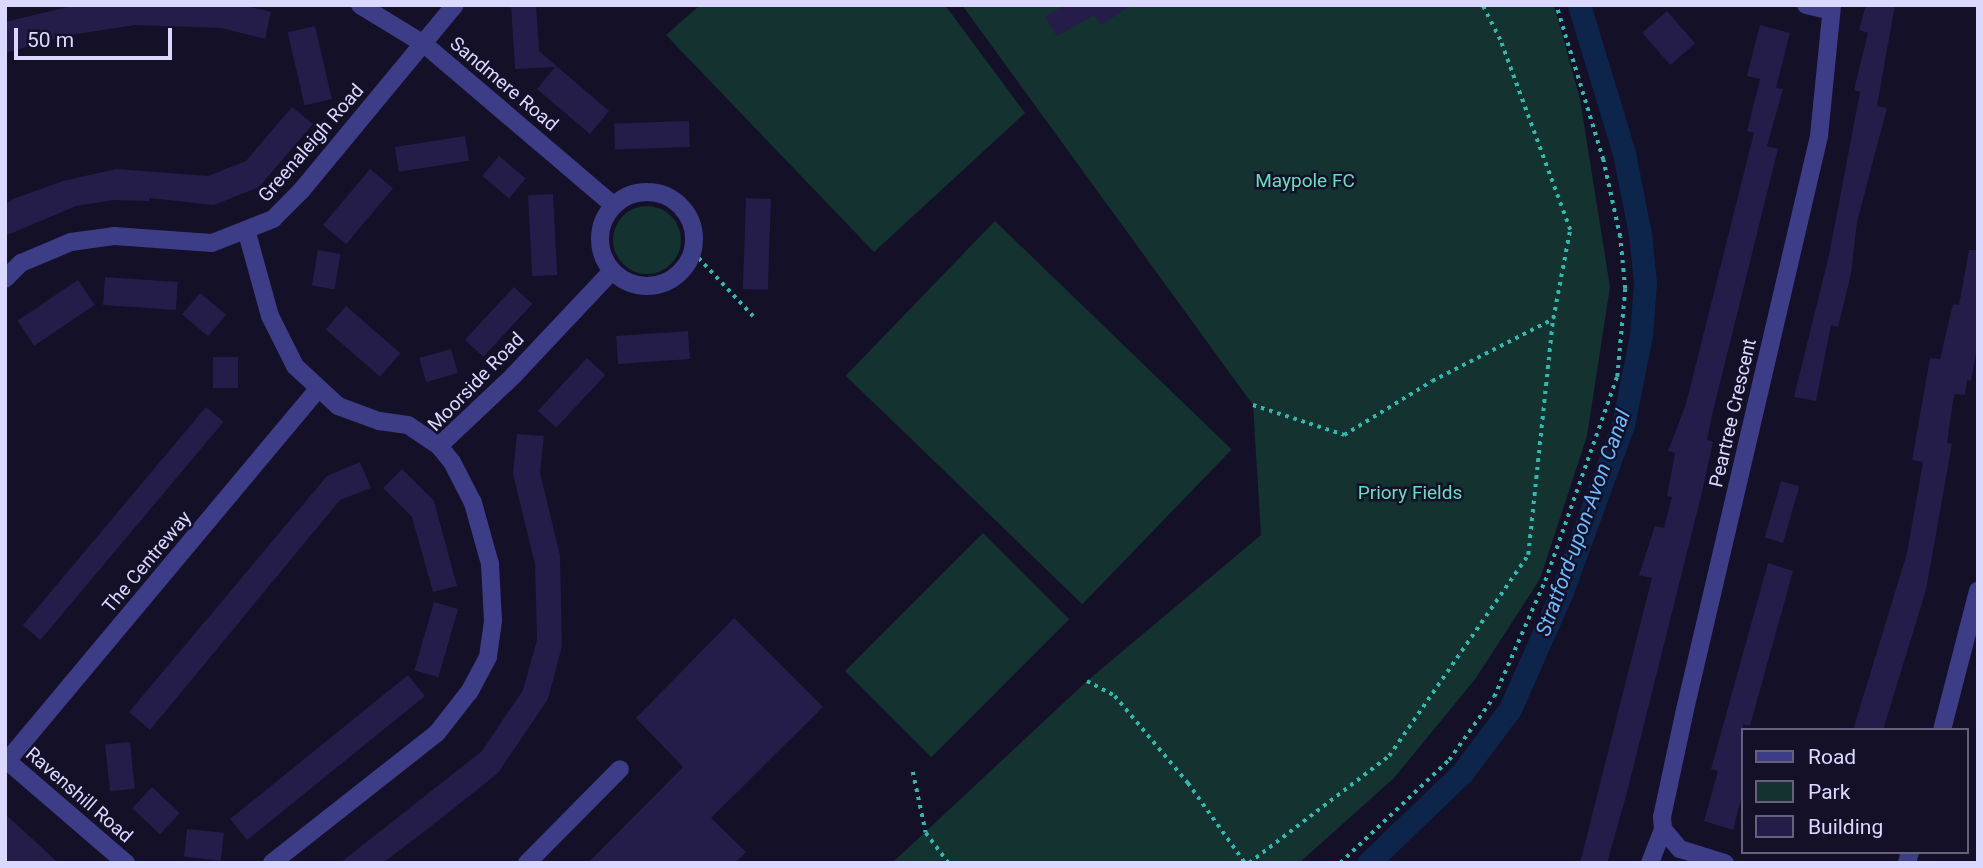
<!DOCTYPE html>
<html>
<head>
<meta charset="utf-8">
<style>
  body { margin:0 }
  #map { position:relative; width:1983px; height:868px; overflow:hidden; background:#141028; font-family:Roboto,sans-serif }
  div>[style] { position:absolute }
  .green>* { inset:0; background:#133230; transform-origin:0 0 }
  .round { border-radius:50% }
  .canal>* { height:23px; margin:-11.5px; padding:0 11.5px; transform-origin:11.5px; border-radius:11.5px; background:#0d254b }
  .building>* { inset:0; background:#241c49; transform-origin:0 0 }
  .path>* { height:3.5px; margin-top:-1.75px; transform-origin:0; background:repeating-linear-gradient(90deg,#30baae 0 3.5px,transparent 0 8.5px) }
  .minor>* { height:18px; margin:-9px; padding:0 9px; transform-origin:9px; border-radius:9px; background:#3c3c87 }
  .minor>.ring { margin:-9px; padding:0; box-sizing:content-box; background:none; border:18px solid #3c3c87; border-radius:50% }
  span { translate:-50% -50%; white-space:nowrap; text-align:center; line-height:1.15; -webkit-text-stroke:5px #141028; paint-order:stroke }
  .street-label { font-size:19px; color:#dbd8ff }
  .park-label { font-size:19px; color:#63e0bd }
  .water-label { font-size:21px; color:#66bcfe; font-style:italic }
  .frame { position:absolute; inset:0; border:7px solid #dbd8ff; pointer-events:none }
  .legend { position:absolute; left:1741px; top:728px; width:228px; height:126px; box-sizing:border-box; background:#141028; border:2px solid #64607e; margin:0; padding:9px 12px; list-style:none; font-size:21px; color:#dbd8ff }
  .legend li { display:flex; align-items:center; gap:14px; height:35px }
  .legend b { width:35px; border:2px solid #64607e }
  .scale { position:absolute; left:14px; top:28px; width:158px; height:32px; box-sizing:border-box; border:4px solid #dbd8ff; border-top:0; padding-left:9px; font-size:21px; line-height:24px; white-space:nowrap; color:#dbd8ff; -webkit-text-stroke:5px #141028; paint-order:stroke }
</style>
</head>
<body>
<div id="map">
  <div class="green">
    <div style="clip-path:polygon(700px 5px,945px 5px,1025px 113px,874px 252px,666px 35px)"></div>
    <div style="clip-path:polygon(962px 5px,1554px 5px,1580px 99px,1610px 287px,1587px 436px,1540px 579px,1476px 678px,1394px 778px,1299px 863px,892px 863px,1087px 681px,1261px 535px,1253px 405px)"></div>
    <div class="round" style="left:613px;top:206px;width:68px;height:68px"></div>
    <div style="left:995px;top:221px;width:329px;height:215px;rotate:44deg"></div>
    <div style="left:983px;top:533px;width:122px;height:195px;rotate:45deg"></div>
  </div>
  <div class="canal">
    <div style="left:1368px;top:863px;width:130px;rotate:-43.8deg"></div>
    <div style="left:1462px;top:773px;width:80px;rotate:-53.1deg"></div>
    <div style="left:1510px;top:709px;width:126px;rotate:-66.1deg"></div>
    <div style="left:1561px;top:594px;width:180px;rotate:-69.9deg"></div>
    <div style="left:1623px;top:425px;width:92px;rotate:-78.7deg"></div>
    <div style="left:1641px;top:335px;width:52px;rotate:-85.6deg"></div>
    <div style="left:1645px;top:283px;width:49px;rotate:-95.8deg"></div>
    <div style="left:1640px;top:234px;width:83px;rotate:-101.2deg"></div>
    <div style="left:1624px;top:153px;width:155px;rotate:-106.9deg"></div>
  </div>
  <div class="building">
    <div style="clip-path:polygon(76px 5px,243px 5px,271px 12px,265px 39px,222px 28px,135px 25px,64px 36px,5px 53px,5px 22px)"></div>
    <div style="clip-path:polygon(511px 5px,536px 5px,539px 51px,609px 111px,590px 134px,537px 89px,555px 67px,515px 69px)"></div>
    <div style="clip-path:polygon(1064px 5px,1131px 5px,1101px 25px,1094px 15px,1057px 36px,1045px 17px)"></div>
    <div style="clip-path:polygon(1866px 5px,1895px 5px,1877px 106px,1887px 108px,1857px 222px,1851px 274px,1838px 327px,1831px 325px,1816px 401px,1794px 397px,1829px 255px,1860px 92px,1854px 90px,1868px 33px,1859px 30px)"></div>
    <div style="left:1667px;top:11px;width:43px;height:33px;rotate:49deg"></div>
    <div style="clip-path:polygon(1760px 25px,1790px 33px,1776px 88px,1783px 89px,1767px 146px,1778px 149px,1713px 411px,1707px 440px,1713px 442px,1703px 488px,1626px 796px,1607px 863px,1580px 863px,1652px 578px,1639px 575px,1655px 526px,1664px 528px,1672px 497px,1667px 496px,1675px 453px,1668px 451px,1686px 404px,1754px 133px,1747px 131px,1760px 79px,1747px 76px)"></div>
    <div style="left:315px;top:26px;width:75px;height:28px;rotate:77deg"></div>
    <div style="clip-path:polygon(292px 107px,313px 124px,259px 187px,214px 205px,149px 198px,149px 201px,114px 200px,76px 206px,5px 236px,5px 205px,13px 199px,63px 181px,116px 169px,208px 176px,246px 161px)"></div>
    <div style="left:689px;top:121px;width:26px;height:75px;rotate:88deg"></div>
    <div style="left:465px;top:136px;width:25px;height:71px;rotate:81deg"></div>
    <div style="left:499px;top:156px;width:35px;height:26px;rotate:40deg"></div>
    <div style="left:370px;top:169px;width:30px;height:73px;rotate:40deg"></div>
    <div style="left:553px;top:194px;width:81px;height:25px;rotate:87deg"></div>
    <div style="left:746px;top:198px;width:25px;height:91px;rotate:2deg"></div>
    <div style="left:318px;top:250px;width:23px;height:36px;rotate:10deg"></div>
    <div style="clip-path:polygon(1969px 250px,1978px 250px,1978px 341px,1971px 381px,1967px 380px,1965px 395px,1955px 394px,1953px 401px,1947px 443px,1952px 444px,1926px 590px,1883px 730px,1853px 730px,1907px 553px,1923px 462px,1912px 460px,1930px 358px,1940px 359px,1953px 304px,1959px 305px)"></div>
    <div style="left:105px;top:277px;width:73px;height:28px;rotate:4deg"></div>
    <div style="left:78px;top:280px;width:30px;height:73px;rotate:56deg"></div>
    <div style="left:514px;top:287px;width:25px;height:72px;rotate:43deg"></div>
    <div style="left:200px;top:293px;width:34px;height:28px;rotate:40deg"></div>
    <div style="left:346px;top:306px;width:72px;height:31px;rotate:41deg"></div>
    <div style="left:688px;top:331px;width:28px;height:72px;rotate:86deg"></div>
    <div style="left:451px;top:349px;width:25px;height:33px;rotate:74deg"></div>
    <div style="left:213px;top:357px;width:25px;height:31px"></div>
    <div style="left:587px;top:358px;width:25px;height:72px;rotate:43deg"></div>
    <div style="left:206px;top:407px;width:23px;height:285px;rotate:40deg"></div>
    <div style="clip-path:polygon(517px 434px,544px 436px,540px 473px,560px 555px,562px 646px,548px 699px,498px 773px,439px 820px,383px 863px,340px 863px,482px 751px,523px 690px,537px 640px,535px 564px,513px 474px)"></div>
    <div style="clip-path:polygon(360px 462px,371px 488px,340px 500px,150px 730px,129px 712px,327px 476px)"></div>
    <div style="clip-path:polygon(402px 469px,434px 501px,457px 586px,433px 592px,412px 517px,383px 488px)"></div>
    <div style="left:1781px;top:481px;width:19px;height:59px;rotate:16deg"></div>
    <div style="clip-path:polygon(1768px 563px,1793px 571px,1750px 726px,1743px 724px,1743px 791px,1733px 830px,1704px 821px,1718px 771px,1711px 769px)"></div>
    <div style="left:434px;top:602px;width:25px;height:71px;rotate:16deg"></div>
    <div style="clip-path:polygon(734px 618px,823px 707px,711px 818px,746px 852px,735px 863px,588px 863px,683px 767px,636px 718px)"></div>
    <div style="left:408px;top:675px;width:27px;height:229px;rotate:51deg"></div>
    <div style="left:130px;top:742px;width:47px;height:25px;rotate:84deg"></div>
    <div style="left:152px;top:787px;width:38px;height:29px;rotate:43deg"></div>
    <div style="clip-path:polygon(5px 814px,37px 843px,58px 863px,5px 863px)"></div>
    <div style="left:187px;top:829px;width:37px;height:28px;rotate:6deg"></div>
  </div>
  <div class="path">
    <div style="left:693px;top:252px;width:88px;rotate:46.8deg"></div>
    <div style="left:1253px;top:405px;width:96px;rotate:18.2deg"></div>
    <div style="left:1344px;top:435px;width:103px;rotate:-31.5deg"></div>
    <div style="left:1432px;top:381px;width:136px;rotate:-27.1deg"></div>
    <div style="left:1087px;top:681px;width:32px;rotate:28deg"></div>
    <div style="left:1115px;top:696px;width:114px;rotate:50deg"></div>
    <div style="left:1188px;top:783px;width:98px;rotate:54.5deg"></div>
    <div style="left:913px;top:772px;width:62px;rotate:78deg"></div>
    <div style="left:926px;top:833px;width:38px;rotate:53deg"></div>
    <div style="left:1249px;top:863px;width:176px;rotate:-37.4deg"></div>
    <div style="left:1389px;top:756px;width:244px;rotate:-55.3deg"></div>
    <div style="left:1528px;top:555px;width:237px;rotate:-84deg"></div>
    <div style="left:1553px;top:319px;width:91px;rotate:-79.2deg"></div>
    <div style="left:1570px;top:230px;width:202px;rotate:-110.2deg"></div>
    <div style="left:1500px;top:40px;width:39px;rotate:-117deg"></div>
    <div style="left:1340px;top:863px;width:150px;rotate:-43.4deg"></div>
    <div style="left:1449px;top:760px;width:77px;rotate:-54.5deg"></div>
    <div style="left:1494px;top:697px;width:127px;rotate:-66.3deg"></div>
    <div style="left:1545px;top:581px;width:216px;rotate:-70.6deg"></div>
    <div style="left:1617px;top:377px;width:88px;rotate:-84.8deg"></div>
    <div style="left:1625px;top:289px;width:52px;rotate:-95.5deg"></div>
    <div style="left:1620px;top:237px;width:79px;rotate:-102.4deg"></div>
    <div style="left:1603px;top:160px;width:162px;rotate:-106.9deg"></div>
  </div>
  <div class="minor">
    <div style="left:360px;top:5px;width:75px;rotate:31.4deg"></div>
    <div style="left:424px;top:44px;width:248px;rotate:40.4deg"></div>
    <div style="left:1806px;top:5px;width:26px;rotate:13deg"></div>
    <div class="ring" style="left:600px;top:192px;width:76px;height:76px"></div>
    <div style="left:247px;top:233px;width:86px;rotate:74.5deg"></div>
    <div style="left:270px;top:316px;width:56px;rotate:63.4deg"></div>
    <div style="left:295px;top:366px;width:59px;rotate:42.9deg"></div>
    <div style="left:338px;top:406px;width:44px;rotate:20.1deg"></div>
    <div style="left:379px;top:421px;width:29px;rotate:8deg"></div>
    <div style="left:408px;top:425px;width:37px;rotate:34deg"></div>
    <div style="left:439px;top:446px;width:21px;rotate:51deg"></div>
    <div style="left:452px;top:462px;width:46px;rotate:62.9deg"></div>
    <div style="left:473px;top:503px;width:63px;rotate:74.4deg"></div>
    <div style="left:490px;top:564px;width:57px;rotate:87deg"></div>
    <div style="left:493px;top:621px;width:36px;rotate:98deg"></div>
    <div style="left:488px;top:657px;width:40px;rotate:118deg"></div>
    <div style="left:469px;top:692px;width:52px;rotate:128deg"></div>
    <div style="left:437px;top:733px;width:210px;rotate:141.8deg"></div>
    <div style="left:5px;top:279px;width:23px;rotate:-45deg"></div>
    <div style="left:21px;top:263px;width:54px;rotate:-22.8deg"></div>
    <div style="left:71px;top:242px;width:43px;rotate:-7.9deg"></div>
    <div style="left:114px;top:236px;width:98px;rotate:4.1deg"></div>
    <div style="left:212px;top:243px;width:66px;rotate:-21.5deg"></div>
    <div style="left:273px;top:219px;width:40px;rotate:-45deg"></div>
    <div style="left:301px;top:191px;width:241px;rotate:-50.4deg"></div>
    <div style="left:439px;top:446px;width:102px;rotate:-43.4deg"></div>
    <div style="left:513px;top:376px;width:144px;rotate:-46.7deg"></div>
    <div style="left:1942px;top:730px;width:144px;rotate:-75.5deg"></div>
    <div style="left:5px;top:759px;width:160px;rotate:40.7deg"></div>
    <div style="left:7px;top:761px;width:483px;rotate:-50.1deg"></div>
    <div style="left:1663px;top:829px;width:26px;rotate:50deg"></div>
    <div style="left:1680px;top:849px;width:47px;rotate:17.3deg"></div>
    <div style="left:527px;top:863px;width:132px;rotate:-45.3deg"></div>
    <div style="left:1650px;top:863px;width:36px;rotate:-69deg"></div>
    <div style="left:1663px;top:829px;width:12px;rotate:-95deg"></div>
    <div style="left:1662px;top:817px;width:105px;rotate:-77.9deg"></div>
    <div style="left:1684px;top:714px;width:594px;rotate:-76.85deg"></div>
    <div style="left:1819px;top:136px;width:132px;rotate:-84.3deg"></div>
    <div style="left:1907px;top:863px;width:11px;rotate:-75deg"></div>
  </div>
  <div class="street-label">
    <span style="left:504px;top:84px;rotate:40deg">Sandmere Road</span>
    <span style="left:311px;top:143px;rotate:-49deg">Greenaleigh Road</span>
    <span style="left:476px;top:382px;rotate:-46deg">Moorside Road</span>
    <span style="left:1733px;top:413px;rotate:-77deg">Peartree Crescent</span>
    <span style="left:147px;top:562px;rotate:-50deg">The Centreway</span>
    <span style="left:79px;top:795px;rotate:41deg">Ravenshill Road</span>
  </div>
  <div class="park-label">
    <span style="left:1305px;top:181px">Maypole FC</span>
    <span style="left:1410px;top:493px">Priory Fields</span>
  </div>
  <div class="water-label">
    <span style="left:1583px;top:523px;rotate:-70deg">Stratford-upon-Avon Canal</span>
  </div>
  <div class="frame"></div>
  <ul class="legend">
  <li><b style="height:9px;background:#3c3c87"></b>Road</li>
  <li><b style="height:19px;background:#133230"></b>Park</li>
  <li><b style="height:19px;background:#241c49"></b>Building</li>
  </ul>
  <div class="scale">50 m</div>
</div>
</body>
</html>
